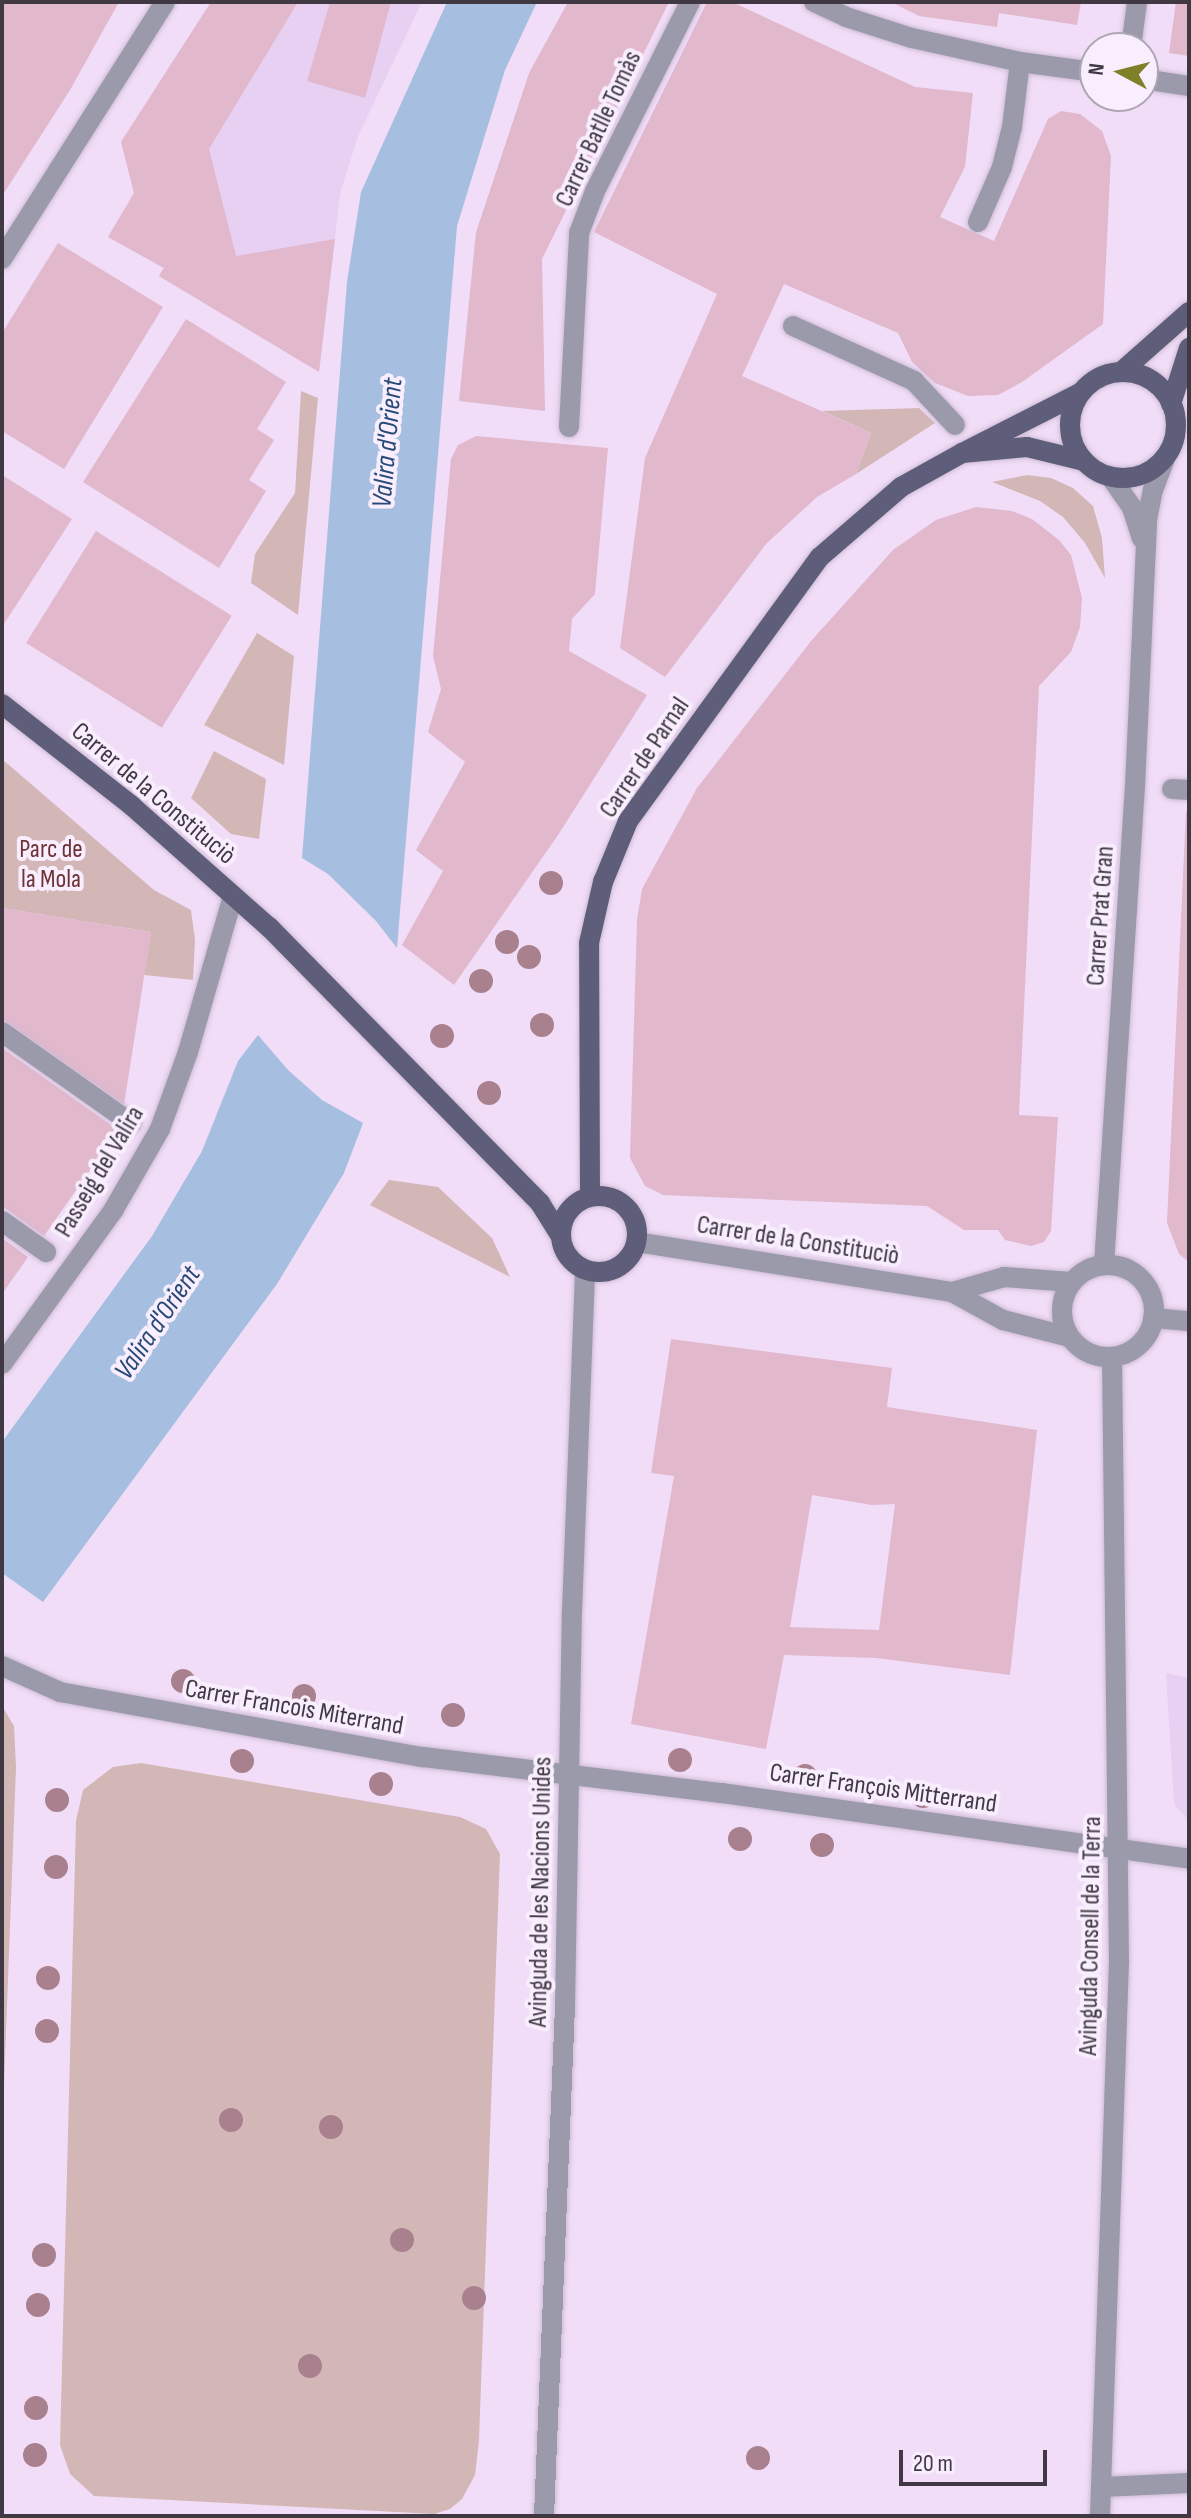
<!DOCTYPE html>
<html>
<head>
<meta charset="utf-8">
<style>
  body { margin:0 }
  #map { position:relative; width:1191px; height:2518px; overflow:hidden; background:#f1ddf8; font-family:"Sofia Sans Condensed",sans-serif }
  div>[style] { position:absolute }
  .built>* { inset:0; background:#e8d0f2 }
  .green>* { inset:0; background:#d3b7b7 }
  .water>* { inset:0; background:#a6bfe0 }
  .building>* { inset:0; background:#e1b8cc; transform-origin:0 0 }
  .roads { filter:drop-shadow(0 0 2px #cebcd4) drop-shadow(0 0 2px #cebcd4) }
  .minor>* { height:20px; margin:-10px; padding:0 10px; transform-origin:10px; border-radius:10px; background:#9a9aab }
  .minor>.ring { margin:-10px; padding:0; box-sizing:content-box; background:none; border:20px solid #9a9aab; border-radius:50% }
  .major>* { height:20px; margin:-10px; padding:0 10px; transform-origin:10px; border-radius:10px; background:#5e5d7a }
  .major>.ring { margin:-10px; padding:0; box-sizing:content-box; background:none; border:20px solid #5e5d7a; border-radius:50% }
  .trees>* { width:24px; height:24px; margin:-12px; border-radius:50%; background:#a9808d }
  span { translate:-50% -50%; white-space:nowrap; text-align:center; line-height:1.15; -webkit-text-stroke:8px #f9eefe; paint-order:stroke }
  .street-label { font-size:26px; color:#403943 }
  .park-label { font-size:26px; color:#6e3336 }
  .water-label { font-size:28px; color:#284a76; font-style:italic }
  .frame { position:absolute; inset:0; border:4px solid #403943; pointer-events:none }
  .north { position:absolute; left:1079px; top:32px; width:80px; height:80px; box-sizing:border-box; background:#f9eefe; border:2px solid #afa6b3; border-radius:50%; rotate:277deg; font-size:22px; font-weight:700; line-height:32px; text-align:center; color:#403943 }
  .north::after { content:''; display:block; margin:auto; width:28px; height:36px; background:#808029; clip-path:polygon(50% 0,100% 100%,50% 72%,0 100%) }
  .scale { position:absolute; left:899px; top:2450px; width:148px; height:36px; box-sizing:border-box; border:4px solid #403943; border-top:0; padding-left:10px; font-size:24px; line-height:28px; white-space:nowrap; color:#403943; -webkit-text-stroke:6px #f9eefe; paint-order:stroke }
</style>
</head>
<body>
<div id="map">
  <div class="built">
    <div style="clip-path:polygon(211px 2px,422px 2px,358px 136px,340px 194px,319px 372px,159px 276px,163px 268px,108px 237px,134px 193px,121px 142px)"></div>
    <div style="clip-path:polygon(1166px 1673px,1189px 1678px,1189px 1821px,1174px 1804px)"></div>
  </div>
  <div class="green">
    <div style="clip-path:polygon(301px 391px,318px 398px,298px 615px,251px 583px,255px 554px,295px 493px)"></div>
    <div style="clip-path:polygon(919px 408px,935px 423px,856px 474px,871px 433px,822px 411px)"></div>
    <div style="clip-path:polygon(1027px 475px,1051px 478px,1073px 488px,1093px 506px,1102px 538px,1105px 578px,1085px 543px,1063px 517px,1040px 501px,992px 482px)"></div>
    <div style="clip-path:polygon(257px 633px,294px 656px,284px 765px,204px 725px)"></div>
    <div style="clip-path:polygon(214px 751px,266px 779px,259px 839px,231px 834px,191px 798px)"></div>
    <div style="clip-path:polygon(2px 759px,154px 890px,191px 910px,195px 940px,193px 980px,144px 975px,151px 932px,2px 908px)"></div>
    <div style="clip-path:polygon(389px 1180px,438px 1187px,492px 1238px,510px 1277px,370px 1205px)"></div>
    <div style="clip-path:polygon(2px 1706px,14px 1726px,16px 1767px,2px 2139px)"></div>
    <div style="clip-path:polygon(141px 1763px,460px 1817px,486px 1829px,500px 1854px,479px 2441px,475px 2475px,462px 2499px,450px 2509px,434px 2514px,94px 2496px,70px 2474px,60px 2445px,76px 1821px,83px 1790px,113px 1767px)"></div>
  </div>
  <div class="water">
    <div style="clip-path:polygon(447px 2px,537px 2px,505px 70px,457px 226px,397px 948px,376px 921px,328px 874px,302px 858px,347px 282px,361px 192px)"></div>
    <div style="clip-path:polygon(258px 1035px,288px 1070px,322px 1100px,363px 1123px,344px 1173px,277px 1284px,43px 1602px,2px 1573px,2px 1442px,152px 1236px,202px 1151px,238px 1061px)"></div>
  </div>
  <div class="building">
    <div style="clip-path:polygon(2px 2px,119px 2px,70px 90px,2px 196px)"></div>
    <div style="clip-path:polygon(211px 2px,298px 2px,209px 149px,236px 256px,335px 239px,319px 372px,159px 276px,164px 268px,108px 237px,134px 193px,121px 142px)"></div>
    <div style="clip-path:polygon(330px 2px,391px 2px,365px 98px,307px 81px)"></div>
    <div style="clip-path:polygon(568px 2px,669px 2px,542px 259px,545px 411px,459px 401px,476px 232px,529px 73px)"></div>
    <div style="clip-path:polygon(707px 2px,732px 2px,915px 87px,973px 93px,965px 167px,940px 217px,994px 241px,1048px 119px,1061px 111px,1080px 114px,1102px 131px,1111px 156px,1103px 324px,1022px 382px,998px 395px,968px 396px,935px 383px,912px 362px,898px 333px,784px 284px,742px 376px,871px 433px,856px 474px,817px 497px,766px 544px,665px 677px,620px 648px,645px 458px,717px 294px,594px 232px)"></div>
    <div style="clip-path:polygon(891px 2px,1081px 2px,1077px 25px,999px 13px,997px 27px,919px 16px)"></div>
    <div style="clip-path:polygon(1176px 2px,1189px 2px,1189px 56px,1169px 53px)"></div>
    <div style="clip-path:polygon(58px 243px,163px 307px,64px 469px,2px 431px,2px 333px)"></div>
    <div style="clip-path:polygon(186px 319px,286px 382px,257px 429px,274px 440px,249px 480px,266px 491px,219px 568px,83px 482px)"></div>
    <div style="clip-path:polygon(476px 436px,608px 448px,595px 594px,572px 619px,569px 651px,647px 695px,558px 835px,454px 985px,402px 945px,443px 871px,416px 850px,465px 762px,428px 732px,441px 689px,433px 656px,451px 459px,458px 445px)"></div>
    <div style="clip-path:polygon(2px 475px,72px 519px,2px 627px)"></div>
    <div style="clip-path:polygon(976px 507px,1012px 511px,1032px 519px,1059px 540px,1071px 555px,1082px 598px,1080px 627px,1071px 652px,1039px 686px,1019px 1115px,1058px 1117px,1051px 1231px,1044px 1242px,1031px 1246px,1005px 1240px,998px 1230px,964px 1230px,927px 1206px,663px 1195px,645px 1186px,630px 1158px,637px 920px,642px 889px,697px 788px,811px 641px,893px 550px,936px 520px)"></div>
    <div style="left:96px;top:531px;width:160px;height:132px;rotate:32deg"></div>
    <div style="clip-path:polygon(1186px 811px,1189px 811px,1189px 1262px,1179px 1254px,1167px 1223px)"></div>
    <div style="clip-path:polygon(2px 908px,151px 932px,124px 1105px,2px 1019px)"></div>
    <div style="clip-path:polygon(2px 1048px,118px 1130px,44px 1236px,2px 1206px)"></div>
    <div style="clip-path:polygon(2px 1238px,28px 1257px,2px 1294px)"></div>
    <div style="clip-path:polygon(evenodd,671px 1339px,892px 1368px,887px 1407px,1037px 1430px,1010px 1675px,876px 1658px,784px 1655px,766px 1749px,631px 1724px,674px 1476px,651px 1473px,671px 1339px,812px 1495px,872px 1505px,895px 1504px,879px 1630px,790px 1627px,812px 1495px)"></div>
  </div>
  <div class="roads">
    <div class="minor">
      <div style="left:814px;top:2px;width:35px;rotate:25deg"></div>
      <div style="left:846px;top:17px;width:69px;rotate:17.7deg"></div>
      <div style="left:912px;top:38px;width:111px;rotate:12.5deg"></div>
      <div style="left:1020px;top:62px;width:76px;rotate:7.6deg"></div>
      <div style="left:1131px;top:48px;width:46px;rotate:-82.6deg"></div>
      <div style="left:1143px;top:79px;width:47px;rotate:8.7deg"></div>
      <div style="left:978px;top:222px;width:60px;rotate:-66.4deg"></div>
      <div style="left:1002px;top:167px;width:41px;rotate:-76deg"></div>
      <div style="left:1012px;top:127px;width:65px;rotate:-83deg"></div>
      <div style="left:2px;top:259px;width:304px;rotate:-57.6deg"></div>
      <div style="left:793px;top:326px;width:133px;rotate:24.4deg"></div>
      <div style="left:914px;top:381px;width:60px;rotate:47deg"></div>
      <div style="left:569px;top:427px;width:194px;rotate:-87deg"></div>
      <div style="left:579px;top:233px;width:45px;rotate:-69.1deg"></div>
      <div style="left:595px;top:191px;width:212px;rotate:-63.3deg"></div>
      <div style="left:1110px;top:476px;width:39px;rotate:55deg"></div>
      <div style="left:1132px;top:508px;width:32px;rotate:72deg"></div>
      <div style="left:1172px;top:789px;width:17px;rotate:3deg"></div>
      <div style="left:2px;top:1032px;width:158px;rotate:35.2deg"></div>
      <div style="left:2px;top:1221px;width:54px;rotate:35.2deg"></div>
      <div style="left:636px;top:1242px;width:320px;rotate:9deg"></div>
      <div style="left:952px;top:1292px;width:58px;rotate:28.8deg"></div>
      <div style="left:1003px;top:1320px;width:68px;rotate:14.4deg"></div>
      <div style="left:1104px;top:1265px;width:479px;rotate:-86.3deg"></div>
      <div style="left:1135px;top:787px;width:267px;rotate:-87.4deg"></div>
      <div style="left:1147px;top:520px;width:31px;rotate:-79deg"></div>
      <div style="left:1153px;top:490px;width:34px;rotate:-69deg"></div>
      <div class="ring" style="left:1062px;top:1265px;width:72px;height:72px"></div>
      <div style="left:952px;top:1292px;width:54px;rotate:-16.1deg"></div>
      <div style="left:1004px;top:1277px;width:68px;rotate:4.2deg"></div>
      <div style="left:1153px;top:1318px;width:36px;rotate:5deg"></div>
      <div style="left:2px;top:1364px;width:191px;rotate:-54.1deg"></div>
      <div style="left:114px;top:1209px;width:92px;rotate:-60.1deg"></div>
      <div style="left:160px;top:1129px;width:82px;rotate:-70deg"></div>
      <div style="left:188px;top:1052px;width:162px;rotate:-73.9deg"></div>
      <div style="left:2px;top:1666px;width:64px;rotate:24.1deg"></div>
      <div style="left:60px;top:1692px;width:369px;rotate:10.2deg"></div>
      <div style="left:423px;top:1757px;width:301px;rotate:6.9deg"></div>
      <div style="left:722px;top:1793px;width:472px;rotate:8deg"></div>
      <div style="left:1101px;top:2487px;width:88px;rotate:-2.6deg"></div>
      <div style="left:544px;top:2516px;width:510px;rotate:-87.64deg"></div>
      <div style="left:565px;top:2006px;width:394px;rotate:-89deg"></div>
      <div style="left:572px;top:1612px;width:342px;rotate:-87.8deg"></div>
      <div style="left:1100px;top:2516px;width:554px;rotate:-88.04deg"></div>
      <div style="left:1119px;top:1962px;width:605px;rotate:-90.66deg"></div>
    </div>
    <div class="major">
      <div style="left:1121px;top:372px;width:91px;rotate:-41.4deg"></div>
      <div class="ring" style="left:1070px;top:372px;width:86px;height:86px"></div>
      <div style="left:1080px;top:393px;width:132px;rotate:153deg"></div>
      <div style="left:962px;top:453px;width:65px;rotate:-5.3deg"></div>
      <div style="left:1027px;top:447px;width:59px;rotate:13.8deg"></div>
      <div style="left:1171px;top:404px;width:59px;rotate:-72.2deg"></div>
      <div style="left:2px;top:704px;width:165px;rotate:38.1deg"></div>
      <div style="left:132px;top:806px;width:183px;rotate:41.5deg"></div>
      <div style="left:269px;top:927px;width:387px;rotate:45.5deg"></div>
      <div style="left:540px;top:1203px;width:38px;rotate:58deg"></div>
      <div class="ring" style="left:561px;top:1196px;width:56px;height:56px"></div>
      <div style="left:590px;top:1196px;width:253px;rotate:-90.2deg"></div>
      <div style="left:589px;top:943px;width:63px;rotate:-77.1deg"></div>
      <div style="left:603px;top:882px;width:66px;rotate:-67.7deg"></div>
      <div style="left:628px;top:821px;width:326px;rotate:-54deg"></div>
      <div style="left:820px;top:557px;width:107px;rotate:-40.8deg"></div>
      <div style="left:901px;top:487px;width:70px;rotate:-29.1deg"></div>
    </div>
  </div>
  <div class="trees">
    <div style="left:551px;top:883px"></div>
    <div style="left:507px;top:942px"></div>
    <div style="left:529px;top:957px"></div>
    <div style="left:481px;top:981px"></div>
    <div style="left:542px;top:1025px"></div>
    <div style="left:442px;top:1036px"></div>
    <div style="left:489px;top:1093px"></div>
    <div style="left:183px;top:1681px"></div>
    <div style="left:304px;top:1696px"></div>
    <div style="left:453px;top:1715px"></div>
    <div style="left:680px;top:1760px"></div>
    <div style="left:242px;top:1761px"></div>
    <div style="left:805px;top:1776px"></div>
    <div style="left:381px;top:1784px"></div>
    <div style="left:923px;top:1796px"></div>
    <div style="left:57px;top:1800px"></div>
    <div style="left:740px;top:1839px"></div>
    <div style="left:822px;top:1845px"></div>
    <div style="left:56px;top:1867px"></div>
    <div style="left:48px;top:1978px"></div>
    <div style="left:47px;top:2031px"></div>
    <div style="left:231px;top:2120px"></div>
    <div style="left:331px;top:2127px"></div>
    <div style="left:402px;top:2240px"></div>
    <div style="left:44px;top:2255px"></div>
    <div style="left:474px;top:2298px"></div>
    <div style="left:38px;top:2305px"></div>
    <div style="left:310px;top:2366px"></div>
    <div style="left:36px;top:2408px"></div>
    <div style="left:35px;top:2455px"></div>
    <div style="left:758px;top:2458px"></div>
  </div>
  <div class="street-label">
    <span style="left:599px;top:129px;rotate:-65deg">Carrer Batlle Tomàs</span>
    <span style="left:645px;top:758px;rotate:-56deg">Carrer de Parnal</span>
    <span style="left:153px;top:794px;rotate:40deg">Carrer de la Constituciò</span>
    <span style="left:1101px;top:916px;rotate:-86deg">Carrer Prat Gran</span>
    <span style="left:100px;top:1172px;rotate:-59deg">Passeig del Valira</span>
    <span style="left:798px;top:1241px;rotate:9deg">Carrer de la Constituciò</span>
    <span style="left:294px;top:1708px;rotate:10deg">Carrer Francois Miterrand</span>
    <span style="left:883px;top:1789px;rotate:8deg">Carrer François Mitterrand</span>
    <span style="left:541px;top:1892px;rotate:-89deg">Avinguda de les Nacions Unides</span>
    <span style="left:1091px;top:1936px;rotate:-89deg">Avinguda Consell de la Terra</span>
  </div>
  <div class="park-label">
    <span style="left:51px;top:865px">Parc de<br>la Mola</span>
  </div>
  <div class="water-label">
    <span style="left:388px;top:443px;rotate:-85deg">Valira d'Orient</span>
    <span style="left:158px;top:1323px;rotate:-56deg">Valira d'Orient</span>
  </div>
  <div class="frame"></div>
  <div class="north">N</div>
  <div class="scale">20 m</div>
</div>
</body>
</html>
